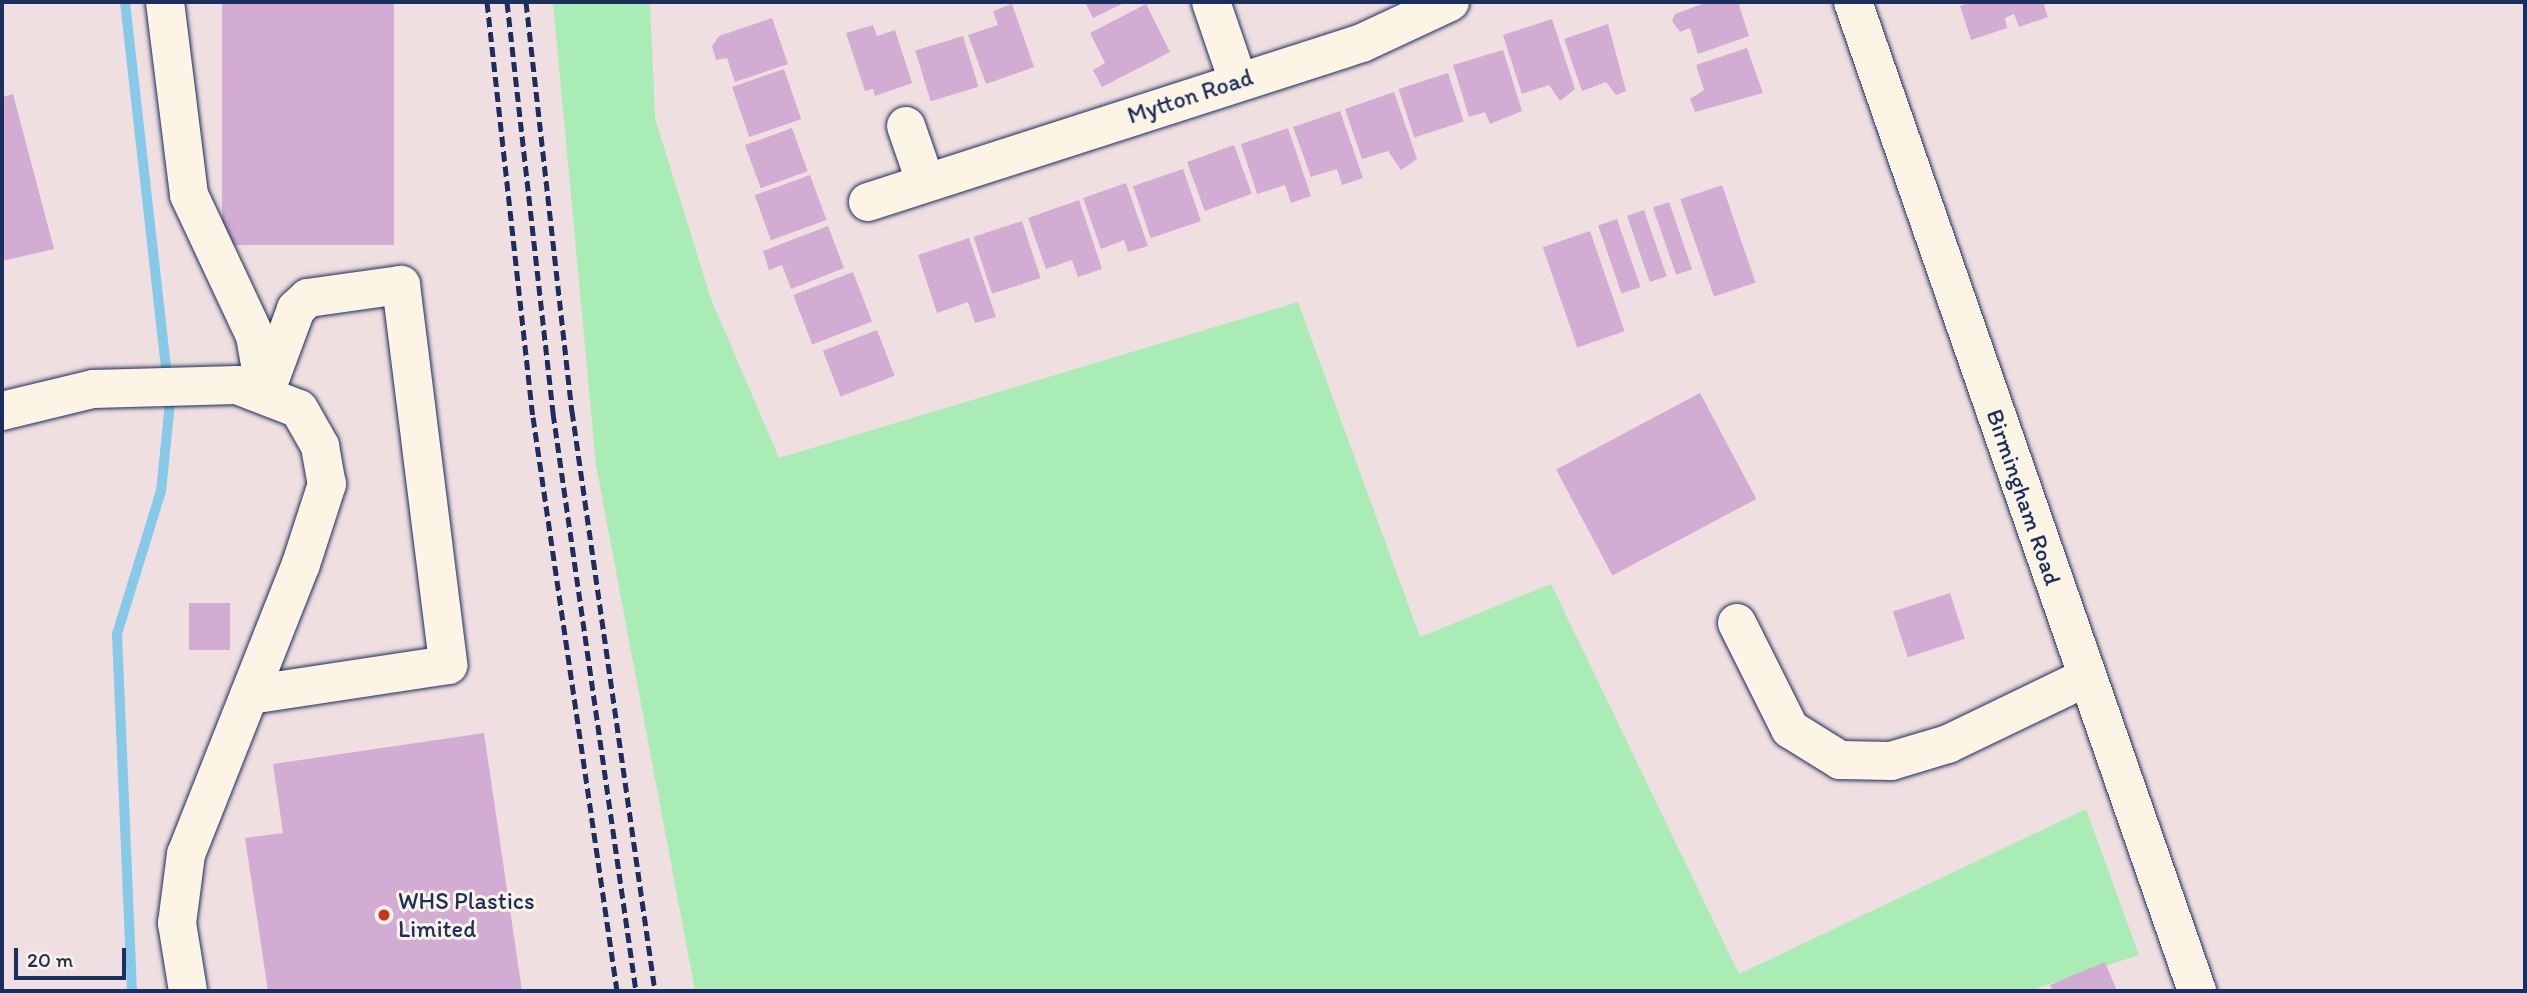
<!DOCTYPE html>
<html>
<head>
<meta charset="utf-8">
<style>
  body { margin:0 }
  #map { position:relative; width:2527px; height:993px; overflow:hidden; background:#f0dfe0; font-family:Itim,sans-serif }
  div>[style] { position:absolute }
  .green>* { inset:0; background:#a9ecb6 }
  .stream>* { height:10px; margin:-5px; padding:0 5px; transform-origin:5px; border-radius:5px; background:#87c9e8 }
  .building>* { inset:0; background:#d3acd4; transform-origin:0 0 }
  .roads { filter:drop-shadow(0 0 2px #1b2f5e) drop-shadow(0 0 2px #1b2f5e) }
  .minor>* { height:38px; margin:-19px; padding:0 19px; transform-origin:19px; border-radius:19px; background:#fcf5e5 }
  .major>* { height:38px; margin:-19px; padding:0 19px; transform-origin:19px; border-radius:19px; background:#fcf5e5 }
  .rail>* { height:5px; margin-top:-2.5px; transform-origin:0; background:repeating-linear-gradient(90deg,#1b2f5e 0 10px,transparent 0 15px) }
  .dots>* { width:19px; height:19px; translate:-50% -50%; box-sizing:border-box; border:4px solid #fcf5e5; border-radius:50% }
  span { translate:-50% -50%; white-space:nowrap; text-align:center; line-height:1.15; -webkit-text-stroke:6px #fcf5e5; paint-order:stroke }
  .street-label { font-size:24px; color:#1b2f5e }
  .poi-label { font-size:24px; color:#1b2f5e }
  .left { translate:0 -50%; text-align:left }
  .frame { position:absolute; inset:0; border:4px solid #1b2f5e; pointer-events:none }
  .scale { position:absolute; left:14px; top:948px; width:112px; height:32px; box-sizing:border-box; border:4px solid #1b2f5e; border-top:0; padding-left:9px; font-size:21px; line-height:24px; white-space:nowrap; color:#1b2f5e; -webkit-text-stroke:5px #fcf5e5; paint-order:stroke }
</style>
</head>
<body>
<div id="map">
  <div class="green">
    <div style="clip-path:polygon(553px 2px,650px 2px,655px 118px,711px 299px,779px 458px,1298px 302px,1420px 637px,1551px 584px,1739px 974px,2086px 809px,2139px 955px,2028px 991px,695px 991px,596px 465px)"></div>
  </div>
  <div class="stream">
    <div style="left:125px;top:2px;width:404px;rotate:83.6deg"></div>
    <div style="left:170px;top:403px;width:88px;rotate:95.8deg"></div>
    <div style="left:161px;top:491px;width:150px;rotate:107.1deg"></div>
    <div style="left:117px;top:634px;width:357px;rotate:87.6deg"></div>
  </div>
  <div class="building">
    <div style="left:222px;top:2px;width:172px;height:243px"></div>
    <div style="clip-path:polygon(1085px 2px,1126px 2px,1093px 18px)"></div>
    <div style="clip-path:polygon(1708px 2px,1738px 2px,1749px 36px,1698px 54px,1690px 28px,1680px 32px,1672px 21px,1675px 14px)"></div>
    <div style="clip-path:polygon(1972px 2px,2043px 2px,2048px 17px,2019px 27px,2014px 14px,2005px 18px,2007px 28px,1971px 40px,1960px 6px)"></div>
    <div style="clip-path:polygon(1012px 4px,1034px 67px,986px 84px,968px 35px,998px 25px,993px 11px)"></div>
    <div style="clip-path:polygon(1146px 4px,1170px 52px,1102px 87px,1093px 70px,1105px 63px,1090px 33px)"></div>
    <div style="clip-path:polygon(772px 18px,788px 64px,735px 82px,727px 58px,716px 60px,712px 46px,719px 36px)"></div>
    <div style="clip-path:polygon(1552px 19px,1575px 89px,1560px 101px,1549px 85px,1522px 94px,1503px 35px)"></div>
    <div style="clip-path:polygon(1608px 24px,1626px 91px,1616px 95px,1606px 82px,1582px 91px,1564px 39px)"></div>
    <div style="clip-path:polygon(873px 25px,877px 36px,895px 30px,912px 83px,875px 96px,873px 89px,865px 91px,846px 33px)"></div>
    <div style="left:963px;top:36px;width:53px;height:50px;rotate:73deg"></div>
    <div style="clip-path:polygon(1747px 48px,1763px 93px,1695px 112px,1690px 99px,1704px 90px,1696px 65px)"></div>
    <div style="clip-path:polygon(1503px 50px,1522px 111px,1490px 124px,1485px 112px,1469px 117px,1453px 65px)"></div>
    <div style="left:784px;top:69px;width:53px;height:55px;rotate:71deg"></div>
    <div style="left:1448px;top:73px;width:51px;height:52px;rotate:72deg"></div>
    <div style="clip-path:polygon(1394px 92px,1417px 159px,1401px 170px,1388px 151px,1362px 159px,1345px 109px)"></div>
    <div style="clip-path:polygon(13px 94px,54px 249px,2px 261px,2px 97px)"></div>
    <div style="clip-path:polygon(1340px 111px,1363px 178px,1342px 185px,1337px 169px,1311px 177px,1293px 127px)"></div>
    <div style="left:792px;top:128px;width:46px;height:50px;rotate:70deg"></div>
    <div style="clip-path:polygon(1288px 128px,1311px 196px,1291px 203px,1285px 185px,1257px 194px,1241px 144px)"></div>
    <div style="left:1234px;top:145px;width:52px;height:50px;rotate:70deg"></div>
    <div style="left:1183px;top:169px;width:55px;height:53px;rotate:71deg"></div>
    <div style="left:810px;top:175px;width:48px;height:59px;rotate:70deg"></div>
    <div style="clip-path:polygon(1126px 183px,1148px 246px,1128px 252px,1124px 240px,1101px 249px,1083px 198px)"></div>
    <div style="left:1722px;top:185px;width:103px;height:44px;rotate:71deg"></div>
    <div style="clip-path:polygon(1079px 200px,1102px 269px,1078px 277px,1072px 260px,1046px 269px,1028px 218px)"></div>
    <div style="left:1669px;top:202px;width:71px;height:17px;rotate:71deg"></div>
    <div style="left:1644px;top:210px;width:70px;height:18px;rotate:71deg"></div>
    <div style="left:1617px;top:219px;width:72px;height:20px;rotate:71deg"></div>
    <div style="left:1022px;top:221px;width:60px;height:51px;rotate:72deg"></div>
    <div style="clip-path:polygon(828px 226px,844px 268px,791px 289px,782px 265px,769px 270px,763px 251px)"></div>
    <div style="left:1590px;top:231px;width:106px;height:50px;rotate:71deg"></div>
    <div style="clip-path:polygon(969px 238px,996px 317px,975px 323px,968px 302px,937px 313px,918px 255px)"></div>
    <div style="left:853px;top:272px;width:53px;height:64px;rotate:69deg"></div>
    <div style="left:877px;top:330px;width:49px;height:58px;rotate:69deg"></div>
    <div style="left:1700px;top:393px;width:120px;height:163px;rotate:62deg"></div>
    <div style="left:1950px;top:593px;width:48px;height:60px;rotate:72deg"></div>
    <div style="left:189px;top:603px;width:41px;height:47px"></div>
    <div style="clip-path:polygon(484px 733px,522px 991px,268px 991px,245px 838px,283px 833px,273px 764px)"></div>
    <div style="clip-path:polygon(2105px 962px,2117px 991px,2053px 991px,2050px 985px)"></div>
  </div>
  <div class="roads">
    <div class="minor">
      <div style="left:165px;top:2px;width:194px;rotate:82.9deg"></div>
      <div style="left:189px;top:195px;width:156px;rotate:64.9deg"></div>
      <div style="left:255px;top:336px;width:58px;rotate:80deg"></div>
      <div style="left:265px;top:393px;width:90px;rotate:-69.7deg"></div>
      <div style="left:296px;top:309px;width:16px;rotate:-43deg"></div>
      <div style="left:308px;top:298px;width:94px;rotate:-8deg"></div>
      <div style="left:401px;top:285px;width:383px;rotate:82.9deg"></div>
      <div style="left:448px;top:665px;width:201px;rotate:171.4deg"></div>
      <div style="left:1211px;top:2px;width:83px;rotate:71.1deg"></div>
      <div style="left:906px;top:126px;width:58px;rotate:70.9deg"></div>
      <div style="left:868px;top:202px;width:519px;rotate:-17.84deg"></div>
      <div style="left:1362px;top:43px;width:97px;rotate:-25deg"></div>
      <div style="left:2px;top:411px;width:94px;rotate:-13.6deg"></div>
      <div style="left:93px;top:389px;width:144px;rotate:-1.6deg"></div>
      <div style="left:237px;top:385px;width:66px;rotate:21.2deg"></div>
      <div style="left:299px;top:409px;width:43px;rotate:60.4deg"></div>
      <div style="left:320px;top:446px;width:39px;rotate:80deg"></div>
      <div style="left:327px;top:484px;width:84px;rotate:108deg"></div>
      <div style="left:301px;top:564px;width:312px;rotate:111.6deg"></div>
      <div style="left:186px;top:854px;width:70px;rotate:97.4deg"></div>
      <div style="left:177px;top:923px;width:69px;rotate:80.8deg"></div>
      <div style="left:1737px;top:623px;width:119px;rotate:63.4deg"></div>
      <div style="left:1790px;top:729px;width:59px;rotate:31.8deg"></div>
      <div style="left:1840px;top:760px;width:51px;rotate:1.1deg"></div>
      <div style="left:1891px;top:761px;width:59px;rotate:-16.6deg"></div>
      <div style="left:1948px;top:744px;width:154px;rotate:-25.7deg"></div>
    </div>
    <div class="major">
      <div style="left:1853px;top:2px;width:1047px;rotate:70.82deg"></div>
    </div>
  </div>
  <div class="rail">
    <div style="left:487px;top:2px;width:418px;rotate:83.7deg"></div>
    <div style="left:533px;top:417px;width:580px;rotate:81.67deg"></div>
    <div style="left:507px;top:2px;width:414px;rotate:83.6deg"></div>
    <div style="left:553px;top:413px;width:584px;rotate:81.83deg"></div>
    <div style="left:526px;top:2px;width:412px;rotate:83.6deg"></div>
    <div style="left:572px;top:411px;width:586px;rotate:81.86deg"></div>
  </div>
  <div class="dots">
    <div style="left:384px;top:915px;background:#c8321e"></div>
  </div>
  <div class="street-label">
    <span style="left:1190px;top:96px;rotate:-18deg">Mytton Road</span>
    <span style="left:2024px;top:497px;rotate:71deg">Birmingham Road</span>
  </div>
  <div class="poi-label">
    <span class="left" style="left:398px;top:915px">WHS Plastics<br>Limited</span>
  </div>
  <div class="frame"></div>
  <div class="scale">20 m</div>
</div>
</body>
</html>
